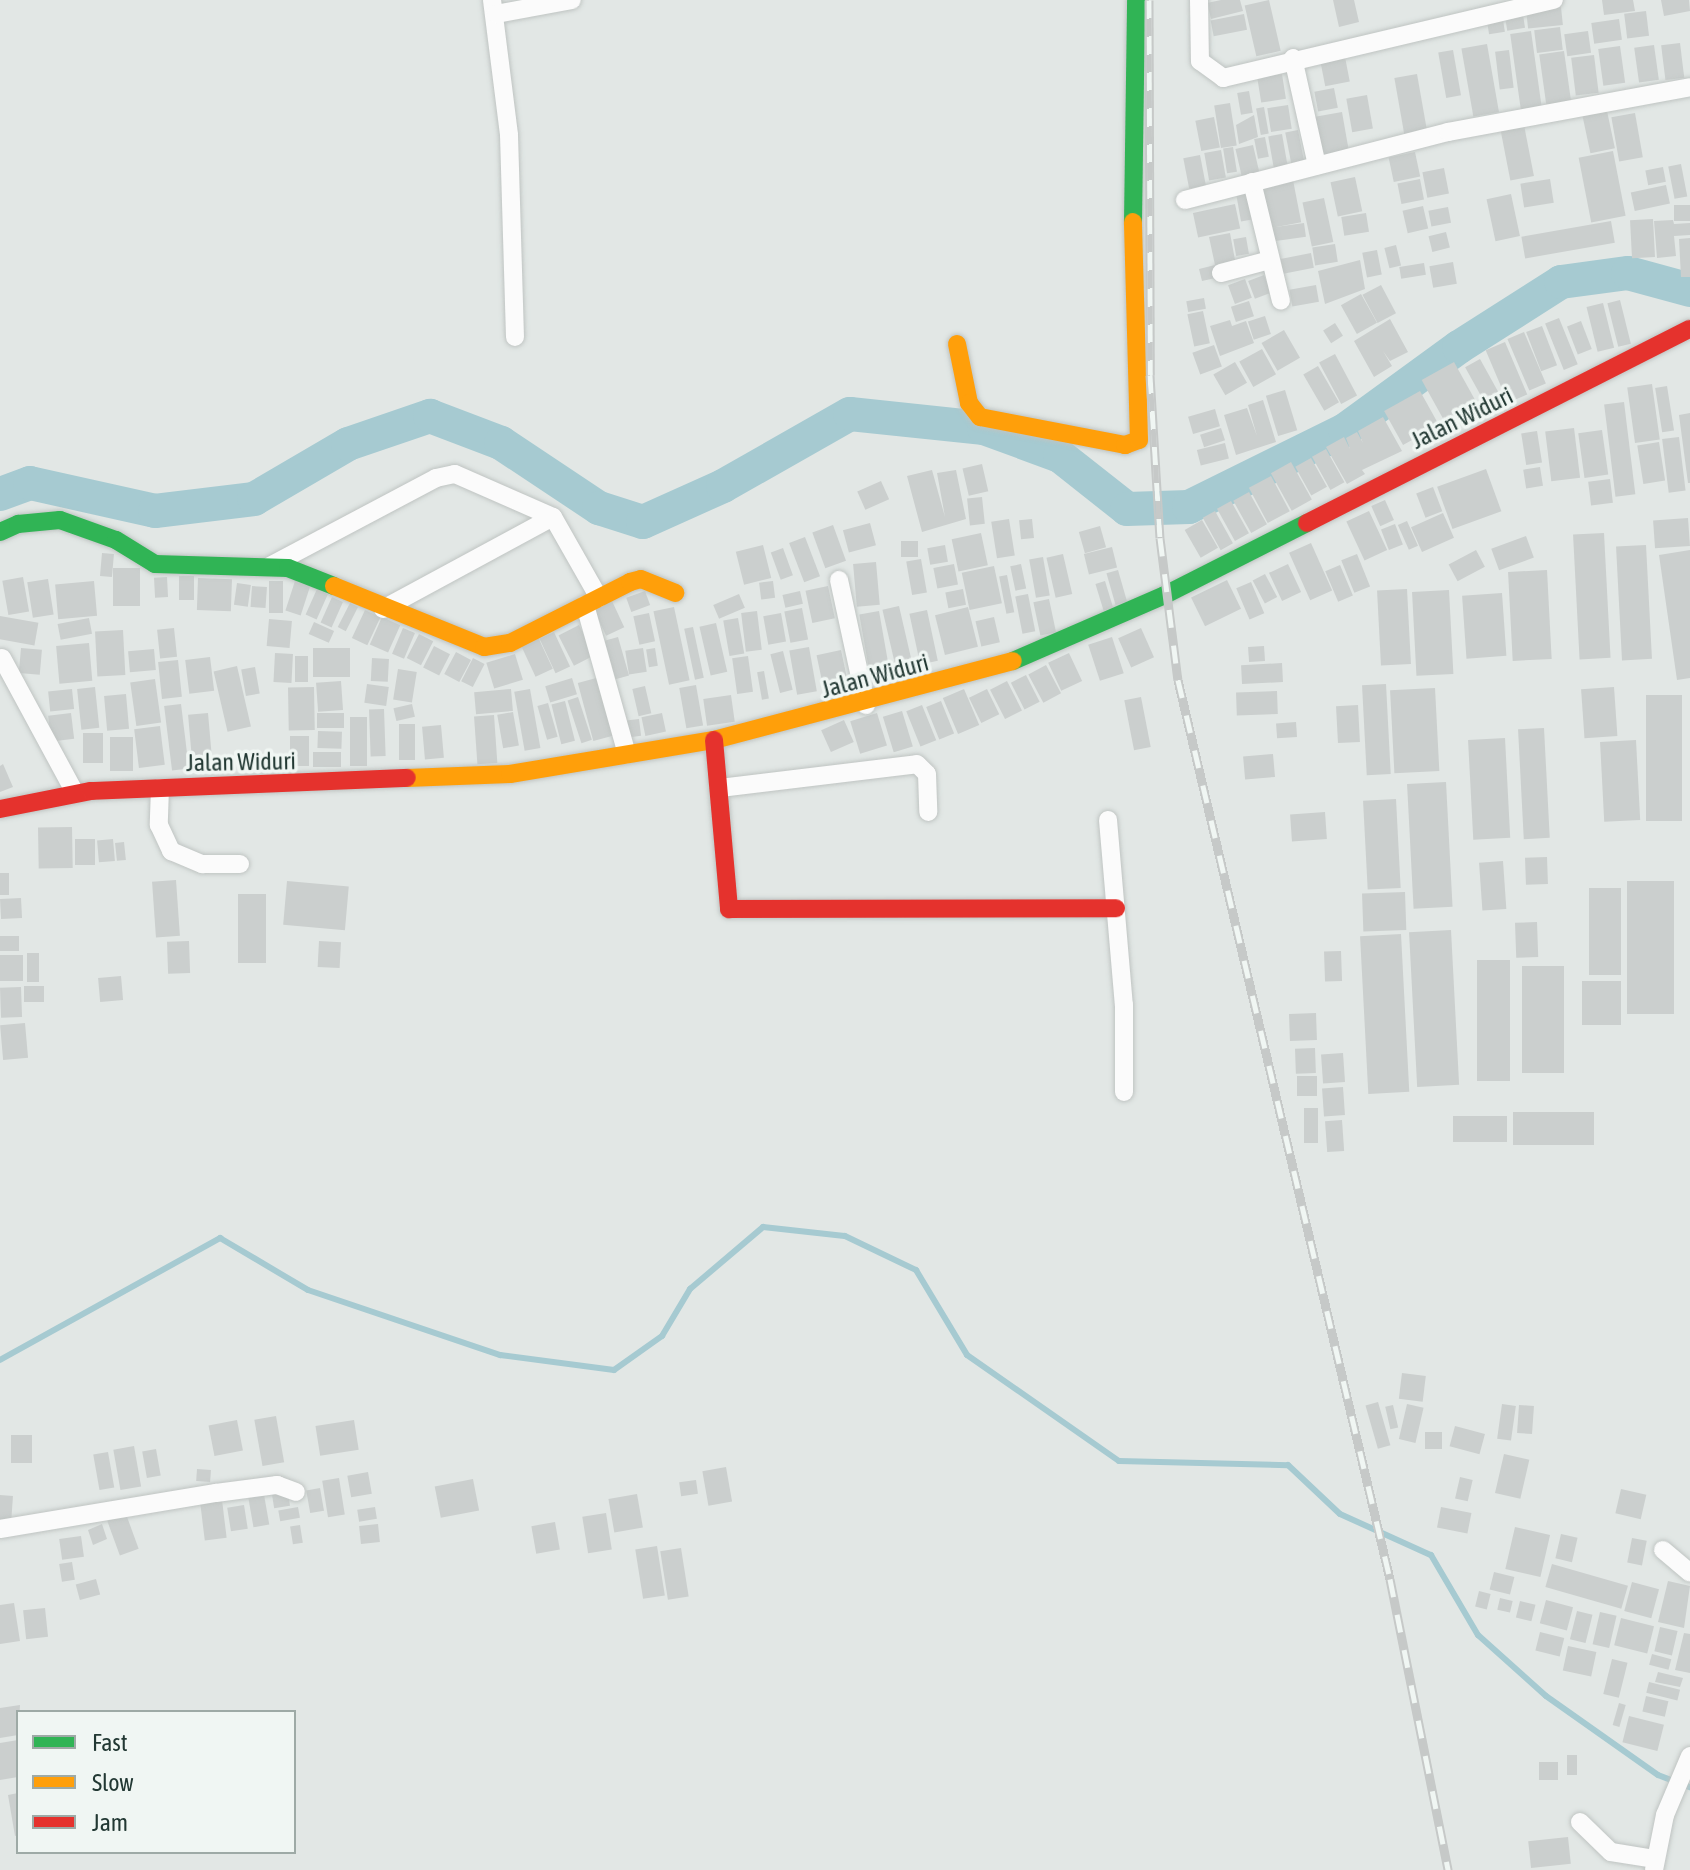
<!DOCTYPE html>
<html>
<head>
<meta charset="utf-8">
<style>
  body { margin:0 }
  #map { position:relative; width:1690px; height:1870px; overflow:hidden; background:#e2e7e5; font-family:"Asap Condensed",sans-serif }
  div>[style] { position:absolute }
  .stream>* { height:6px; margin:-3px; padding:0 3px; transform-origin:3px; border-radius:3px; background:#a6cad1 }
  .river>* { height:34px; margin:-17px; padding:0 17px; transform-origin:17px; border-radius:17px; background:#a6cad1 }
  .building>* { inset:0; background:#cbcfce; transform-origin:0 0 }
  .roads { filter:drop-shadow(0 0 2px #bfc4c2) drop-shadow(0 0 2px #bfc4c2) }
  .street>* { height:18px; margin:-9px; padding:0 9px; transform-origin:9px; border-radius:9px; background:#fbfbfb }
  .fast>* { height:18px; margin:-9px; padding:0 9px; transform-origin:9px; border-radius:9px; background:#30b455 }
  .slow>* { height:18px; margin:-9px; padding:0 9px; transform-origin:9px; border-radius:9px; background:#ff9f0a }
  .jam>* { height:18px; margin:-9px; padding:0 9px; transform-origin:9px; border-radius:9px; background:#e5322d }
  .rail>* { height:9px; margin-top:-4.5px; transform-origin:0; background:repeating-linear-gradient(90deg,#f0f6f3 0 18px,#c6c9c8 0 36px); box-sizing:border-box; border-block:2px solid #c6c9c8 }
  span { translate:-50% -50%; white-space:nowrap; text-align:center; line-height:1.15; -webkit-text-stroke:7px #f0f6f3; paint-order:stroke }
  .street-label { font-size:24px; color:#223833 }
  .legend { position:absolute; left:16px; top:1710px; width:280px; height:144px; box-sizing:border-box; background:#f0f6f3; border:2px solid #9eaaa6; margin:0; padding:10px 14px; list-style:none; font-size:24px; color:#223833 }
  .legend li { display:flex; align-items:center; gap:16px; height:40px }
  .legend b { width:40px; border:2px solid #9eaaa6 }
</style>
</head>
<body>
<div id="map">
  <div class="stream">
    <div style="left:0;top:1360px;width:252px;rotate:-29deg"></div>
    <div style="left:220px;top:1238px;width:102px;rotate:30.6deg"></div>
    <div style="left:308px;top:1290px;width:203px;rotate:18.7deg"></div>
    <div style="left:500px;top:1355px;width:115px;rotate:7.5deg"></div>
    <div style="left:614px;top:1370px;width:59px;rotate:-35.3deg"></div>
    <div style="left:662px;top:1336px;width:55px;rotate:-59.2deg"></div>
    <div style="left:690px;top:1289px;width:96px;rotate:-40.3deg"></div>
    <div style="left:763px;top:1227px;width:82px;rotate:6.3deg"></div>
    <div style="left:845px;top:1236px;width:79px;rotate:25.6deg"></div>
    <div style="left:916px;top:1270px;width:99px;rotate:59deg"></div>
    <div style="left:967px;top:1355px;width:185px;rotate:34.9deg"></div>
    <div style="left:1119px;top:1461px;width:169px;rotate:1.4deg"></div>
    <div style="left:1288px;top:1465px;width:71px;rotate:43.3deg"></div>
    <div style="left:1340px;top:1514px;width:100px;rotate:24.3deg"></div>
    <div style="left:1431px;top:1555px;width:93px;rotate:59.6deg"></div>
    <div style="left:1478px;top:1635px;width:91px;rotate:41.9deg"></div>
    <div style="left:1546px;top:1696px;width:137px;rotate:35.2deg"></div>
    <div style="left:1658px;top:1775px;width:34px;rotate:21deg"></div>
  </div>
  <div class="river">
    <div style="left:0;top:494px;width:32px;rotate:-20deg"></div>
    <div style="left:30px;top:483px;width:128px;rotate:12.6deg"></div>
    <div style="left:155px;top:511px;width:100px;rotate:-6.9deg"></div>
    <div style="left:254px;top:499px;width:109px;rotate:-30.3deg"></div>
    <div style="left:348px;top:444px;width:87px;rotate:-18.9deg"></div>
    <div style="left:430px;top:416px;width:76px;rotate:20.8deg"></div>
    <div style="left:501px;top:443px;width:118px;rotate:33.6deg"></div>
    <div style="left:599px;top:508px;width:46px;rotate:17.7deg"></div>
    <div style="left:643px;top:522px;width:88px;rotate:-24.2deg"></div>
    <div style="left:723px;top:486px;width:146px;rotate:-29.6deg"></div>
    <div style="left:850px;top:414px;width:135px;rotate:6deg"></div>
    <div style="left:984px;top:428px;width:81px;rotate:20.2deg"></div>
    <div style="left:1060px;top:456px;width:85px;rotate:38.3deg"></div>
    <div style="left:1127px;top:509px;width:62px;rotate:-1.8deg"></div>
    <div style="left:1189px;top:507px;width:174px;rotate:-26.3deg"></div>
    <div style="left:1345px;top:430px;width:141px;rotate:-36.1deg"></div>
    <div style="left:1459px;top:347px;width:121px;rotate:-32.5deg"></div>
    <div style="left:1561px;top:282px;width:68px;rotate:-7.7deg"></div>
    <div style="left:1628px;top:273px;width:64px;rotate:15.3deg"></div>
  </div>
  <div class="building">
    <div style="clip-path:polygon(1221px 0,1240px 0,1243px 11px,1211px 19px,1207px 3px)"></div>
    <div style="left:1269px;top:0;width:52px;height:25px;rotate:77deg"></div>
    <div style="clip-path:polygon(1333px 0,1354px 0,1359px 22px,1339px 27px)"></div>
    <div style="clip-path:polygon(1602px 0,1633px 0,1635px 11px,1604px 15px)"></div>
    <div style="clip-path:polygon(1661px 0,1689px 0,1690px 11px,1664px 16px)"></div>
    <div style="left:1561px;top:7px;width:18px;height:35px;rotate:84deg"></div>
    <div style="left:1646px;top:11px;width:25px;height:22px;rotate:83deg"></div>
    <div style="left:1244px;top:14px;width:16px;height:34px;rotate:79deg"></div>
    <div style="left:1523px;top:15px;width:13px;height:18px;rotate:81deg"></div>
    <div style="left:1619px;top:19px;width:21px;height:28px;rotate:82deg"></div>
    <div style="left:1503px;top:20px;width:12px;height:16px;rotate:81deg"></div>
    <div style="left:1560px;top:27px;width:23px;height:26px;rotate:83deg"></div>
    <div style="left:1531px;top:31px;width:76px;height:21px;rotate:82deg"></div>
    <div style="left:1588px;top:31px;width:22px;height:24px;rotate:82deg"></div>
    <div style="left:1680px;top:43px;width:35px;height:19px;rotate:83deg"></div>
    <div style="left:1487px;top:44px;width:69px;height:26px;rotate:80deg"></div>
    <div style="left:1654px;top:45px;width:35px;height:20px;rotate:82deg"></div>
    <div style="left:1620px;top:46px;width:37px;height:22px;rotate:82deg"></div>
    <div style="left:1453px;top:50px;width:46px;height:15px;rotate:80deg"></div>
    <div style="left:1509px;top:50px;width:38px;height:14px;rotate:83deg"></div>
    <div style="left:1564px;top:51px;width:51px;height:25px;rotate:82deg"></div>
    <div style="left:1594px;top:55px;width:38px;height:23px;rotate:83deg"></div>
    <div style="left:1345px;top:57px;width:25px;height:25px;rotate:79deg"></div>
    <div style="left:1282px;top:74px;width:25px;height:25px;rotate:81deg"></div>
    <div style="left:1417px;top:74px;width:62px;height:23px;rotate:80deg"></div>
    <div style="left:1334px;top:88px;width:20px;height:20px;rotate:79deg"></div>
    <div style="left:1249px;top:91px;width:22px;height:12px;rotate:80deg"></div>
    <div style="left:1367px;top:95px;width:34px;height:21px;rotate:80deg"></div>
    <div style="left:1230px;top:103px;width:43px;height:16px;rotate:81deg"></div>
    <div style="left:1288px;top:105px;width:24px;height:21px;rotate:81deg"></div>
    <div style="left:1264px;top:107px;width:27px;height:8px;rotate:80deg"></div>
    <div style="left:1607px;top:111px;width:38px;height:25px;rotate:78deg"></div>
    <div style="left:1342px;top:112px;width:39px;height:30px;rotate:80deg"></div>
    <div style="left:1635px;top:113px;width:45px;height:24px;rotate:80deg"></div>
    <div style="clip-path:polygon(1254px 115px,1258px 137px,1239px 144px,1236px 125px)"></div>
    <div style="left:1214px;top:117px;width:31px;height:19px;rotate:79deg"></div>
    <div style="left:1524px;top:125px;width:52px;height:24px;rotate:79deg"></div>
    <div style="left:1298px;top:130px;width:38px;height:13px;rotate:79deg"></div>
    <div style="left:1282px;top:134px;width:34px;height:14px;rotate:80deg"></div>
    <div style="left:1265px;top:137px;width:20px;height:11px;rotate:79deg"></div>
    <div style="left:1253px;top:145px;width:28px;height:18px;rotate:77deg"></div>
    <div style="left:1233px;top:147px;width:25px;height:10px;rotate:81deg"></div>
    <div style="left:1221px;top:150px;width:28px;height:17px;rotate:80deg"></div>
    <div style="left:1613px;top:151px;width:66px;height:35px;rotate:79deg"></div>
    <div style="left:1415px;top:152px;width:25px;height:27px;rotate:78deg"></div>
    <div style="left:1200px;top:155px;width:31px;height:17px;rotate:79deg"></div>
    <div style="left:1681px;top:164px;width:33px;height:13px;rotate:79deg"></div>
    <div style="left:1663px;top:167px;width:15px;height:18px;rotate:79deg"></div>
    <div style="left:1444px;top:168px;width:26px;height:22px;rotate:79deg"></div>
    <div style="left:1355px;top:177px;width:35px;height:25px;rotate:78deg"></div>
    <div style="left:1420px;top:179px;width:21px;height:23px;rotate:79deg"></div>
    <div style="left:1550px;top:179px;width:24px;height:30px;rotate:81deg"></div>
    <div style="left:1293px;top:180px;width:43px;height:32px;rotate:79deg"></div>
    <div style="left:1666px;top:185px;width:19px;height:36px;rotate:78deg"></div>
    <div style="left:1247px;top:192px;width:28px;height:11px;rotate:80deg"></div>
    <div style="left:1511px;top:194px;width:43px;height:25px;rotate:78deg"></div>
    <div style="left:1324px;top:198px;width:45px;height:22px;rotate:78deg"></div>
    <div style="left:1235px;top:204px;width:25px;height:43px;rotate:78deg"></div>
    <div style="left:1690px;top:205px;width:16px;height:16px;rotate:90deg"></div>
    <div style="left:1423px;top:206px;width:23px;height:21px;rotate:77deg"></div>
    <div style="left:1448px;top:207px;width:16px;height:20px;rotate:79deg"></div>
    <div style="left:1366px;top:213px;width:19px;height:25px;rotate:81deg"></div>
    <div style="left:1653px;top:219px;width:38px;height:23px;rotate:87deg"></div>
    <div style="clip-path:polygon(1673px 220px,1674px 224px,1690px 223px,1690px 235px,1674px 236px,1676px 256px,1657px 258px,1654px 221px)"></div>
    <div style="left:1611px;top:221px;width:22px;height:91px;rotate:80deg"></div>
    <div style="left:1304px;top:223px;width:14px;height:34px;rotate:82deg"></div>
    <div style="left:1446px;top:232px;width:16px;height:18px;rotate:76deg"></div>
    <div style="clip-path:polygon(1230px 233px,1235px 260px,1218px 264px,1220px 277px,1202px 281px,1199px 269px,1215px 265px,1209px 237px)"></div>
    <div style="left:1246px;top:237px;width:17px;height:13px;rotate:80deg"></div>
    <div style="clip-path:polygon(1690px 238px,1690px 277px,1681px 277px,1679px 239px)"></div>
    <div style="left:1335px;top:244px;width:18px;height:23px;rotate:81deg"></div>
    <div style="left:1396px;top:245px;width:21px;height:12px;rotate:76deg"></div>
    <div style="left:1377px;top:250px;width:25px;height:15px;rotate:79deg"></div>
    <div style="left:1311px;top:253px;width:15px;height:31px;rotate:79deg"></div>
    <div style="clip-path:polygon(1360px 260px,1365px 289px,1325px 304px,1318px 271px)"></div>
    <div style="left:1453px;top:262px;width:22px;height:24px;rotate:80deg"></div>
    <div style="left:1424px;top:263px;width:12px;height:25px;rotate:81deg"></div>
    <div style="left:1264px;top:275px;width:19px;height:17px;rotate:69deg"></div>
    <div style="left:1245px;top:279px;width:20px;height:18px;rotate:70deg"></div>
    <div style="left:1316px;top:285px;width:17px;height:27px;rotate:80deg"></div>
    <div style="left:1381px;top:285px;width:32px;height:21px;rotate:62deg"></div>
    <div style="left:1361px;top:294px;width:33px;height:23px;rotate:61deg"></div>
    <div style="left:1204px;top:298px;width:11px;height:18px;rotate:80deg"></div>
    <div style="left:1620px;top:300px;width:45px;height:13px;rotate:76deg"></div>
    <div style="left:1249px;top:301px;width:16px;height:19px;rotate:72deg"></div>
    <div style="left:1603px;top:303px;width:46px;height:17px;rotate:76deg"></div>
    <div style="left:1203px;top:311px;width:33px;height:16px;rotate:78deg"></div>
    <div style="left:1265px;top:316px;width:19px;height:18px;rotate:72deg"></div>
    <div style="left:1559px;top:318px;width:50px;height:15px;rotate:68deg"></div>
    <div style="clip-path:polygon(1390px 319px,1408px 352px,1390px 361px,1383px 351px,1392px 366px,1374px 377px,1354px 341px)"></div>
    <div style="clip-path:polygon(1230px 320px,1232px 326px,1246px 321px,1254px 343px,1220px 356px,1210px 326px)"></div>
    <div style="left:1581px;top:321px;width:30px;height:15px;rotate:69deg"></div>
    <div style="left:1335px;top:323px;width:15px;height:14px;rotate:58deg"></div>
    <div style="left:1542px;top:326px;width:42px;height:17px;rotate:69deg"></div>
    <div style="left:1284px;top:330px;width:32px;height:26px;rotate:60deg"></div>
    <div style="left:1524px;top:332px;width:56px;height:18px;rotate:67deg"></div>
    <div style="left:1505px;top:342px;width:57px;height:21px;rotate:67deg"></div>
    <div style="left:1214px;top:345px;width:23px;height:23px;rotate:70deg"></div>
    <div style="left:1262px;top:349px;width:29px;height:26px;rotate:61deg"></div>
    <div style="left:1335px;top:354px;width:47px;height:18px;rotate:62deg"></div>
    <div style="left:1480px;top:359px;width:48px;height:17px;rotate:61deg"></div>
    <div style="left:1235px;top:362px;width:24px;height:25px;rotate:60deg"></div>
    <div style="left:1454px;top:362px;width:51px;height:37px;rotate:61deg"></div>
    <div style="left:1318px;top:366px;width:42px;height:17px;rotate:60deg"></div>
    <div style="left:1652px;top:384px;width:56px;height:25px;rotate:82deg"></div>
    <div style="left:1667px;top:386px;width:45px;height:12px;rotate:81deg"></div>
    <div style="left:1285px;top:390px;width:42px;height:20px;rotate:73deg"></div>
    <div style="left:1420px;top:391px;width:39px;height:41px;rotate:61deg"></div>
    <div style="clip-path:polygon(1263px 400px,1276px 442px,1236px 455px,1224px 415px,1247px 408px,1257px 436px,1248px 405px)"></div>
    <div style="left:1624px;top:402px;width:93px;height:20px;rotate:83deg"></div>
    <div style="left:1215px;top:409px;width:18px;height:28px;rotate:74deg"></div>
    <div style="clip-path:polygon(1690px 413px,1690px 483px,1688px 483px,1679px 415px)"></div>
    <div style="clip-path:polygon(1383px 417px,1402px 451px,1362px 470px,1365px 474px,1347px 484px,1326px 447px,1344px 437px,1350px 449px,1346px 438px,1357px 432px,1363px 443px,1358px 431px)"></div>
    <div style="left:1221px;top:428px;width:13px;height:22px;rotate:72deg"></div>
    <div style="left:1574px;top:428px;width:50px;height:29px;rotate:83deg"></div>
    <div style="left:1602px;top:430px;width:45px;height:24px;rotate:82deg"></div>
    <div style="left:1537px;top:431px;width:32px;height:16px;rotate:81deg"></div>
    <div style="left:1679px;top:437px;width:54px;height:17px;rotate:83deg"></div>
    <div style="left:1659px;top:442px;width:39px;height:22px;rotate:81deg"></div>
    <div style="left:1225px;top:443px;width:16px;height:29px;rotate:76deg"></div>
    <div style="left:1326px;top:449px;width:38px;height:16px;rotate:61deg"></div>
    <div style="left:1311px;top:458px;width:33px;height:18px;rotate:61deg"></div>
    <div style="left:1291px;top:462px;width:43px;height:23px;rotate:61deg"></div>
    <div style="left:982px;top:464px;width:28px;height:20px;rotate:77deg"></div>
    <div style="left:1540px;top:467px;width:19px;height:17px;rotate:81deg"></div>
    <div style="left:1486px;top:469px;width:45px;height:52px;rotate:70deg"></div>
    <div style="clip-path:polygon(932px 470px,945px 517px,937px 473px,956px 470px,966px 519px,922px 532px,907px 476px)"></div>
    <div style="left:1271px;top:476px;width:40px;height:25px;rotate:62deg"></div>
    <div style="left:1610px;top:479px;width:24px;height:22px;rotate:83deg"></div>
    <div style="left:881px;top:481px;width:20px;height:26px;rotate:66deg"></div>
    <div style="left:1433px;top:487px;width:26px;height:18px;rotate:69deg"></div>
    <div style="left:1249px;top:492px;width:37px;height:18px;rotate:61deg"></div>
    <div style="left:982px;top:497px;width:27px;height:15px;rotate:84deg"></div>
    <div style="left:1385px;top:500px;width:22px;height:15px;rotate:66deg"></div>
    <div style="left:1231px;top:501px;width:37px;height:16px;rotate:61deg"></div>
    <div style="left:1215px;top:511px;width:37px;height:14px;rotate:61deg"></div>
    <div style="left:1369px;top:511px;width:43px;height:25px;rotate:65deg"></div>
    <div style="left:1443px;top:513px;width:27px;height:35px;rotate:66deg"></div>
    <div style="left:1688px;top:518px;width:28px;height:35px;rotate:86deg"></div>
    <div style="left:1009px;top:519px;width:37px;height:18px;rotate:81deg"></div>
    <div style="left:1032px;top:519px;width:19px;height:13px;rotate:84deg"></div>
    <div style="left:1202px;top:520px;width:32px;height:20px;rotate:60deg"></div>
    <div style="left:1407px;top:521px;width:27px;height:10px;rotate:66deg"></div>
    <div style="left:870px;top:523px;width:23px;height:28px;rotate:75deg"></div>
    <div style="left:1395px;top:524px;width:22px;height:15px;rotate:69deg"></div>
    <div style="left:833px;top:525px;width:38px;height:22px;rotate:70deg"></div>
    <div style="left:1100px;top:526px;width:22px;height:22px;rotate:74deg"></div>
    <div style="left:981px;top:533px;width:33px;height:30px;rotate:78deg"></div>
    <div style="left:1604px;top:533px;width:125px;height:31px;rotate:87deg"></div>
    <div style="left:1526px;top:536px;width:23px;height:37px;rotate:70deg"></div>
    <div style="left:805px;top:537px;width:42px;height:17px;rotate:69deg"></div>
    <div style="left:918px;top:541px;width:16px;height:17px;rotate:90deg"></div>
    <div style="left:1311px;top:543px;width:52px;height:24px;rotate:66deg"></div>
    <div style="left:763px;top:545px;width:34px;height:28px;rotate:76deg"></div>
    <div style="left:945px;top:545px;width:17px;height:18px;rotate:80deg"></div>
    <div style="left:1646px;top:545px;width:114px;height:30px;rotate:87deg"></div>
    <div style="left:1112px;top:547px;width:21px;height:29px;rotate:76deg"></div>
    <div style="left:783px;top:548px;width:29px;height:13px;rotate:70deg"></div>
    <div style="left:1476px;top:550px;width:19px;height:31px;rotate:62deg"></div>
    <div style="clip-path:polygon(1690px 550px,1690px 678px,1677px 680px,1659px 555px)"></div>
    <div style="left:102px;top:553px;width:12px;height:23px;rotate:5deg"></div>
    <div style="left:1063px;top:554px;width:41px;height:17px;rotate:77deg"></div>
    <div style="left:1357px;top:554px;width:35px;height:17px;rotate:68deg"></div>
    <div style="left:1043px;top:557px;width:39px;height:14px;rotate:80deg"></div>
    <div style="left:921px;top:559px;width:34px;height:15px;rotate:80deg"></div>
    <div style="left:876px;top:562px;width:43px;height:23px;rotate:85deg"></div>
    <div style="left:954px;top:564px;width:21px;height:21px;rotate:79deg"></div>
    <div style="left:1021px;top:564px;width:25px;height:11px;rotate:78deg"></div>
    <div style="left:1288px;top:564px;width:31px;height:21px;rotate:65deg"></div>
    <div style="left:1340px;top:565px;width:33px;height:16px;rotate:67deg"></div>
    <div style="left:994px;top:566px;width:38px;height:33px;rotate:78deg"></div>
    <div style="left:113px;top:568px;width:27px;height:38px"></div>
    <div style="left:1118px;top:570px;width:33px;height:12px;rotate:74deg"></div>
    <div style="left:1547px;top:570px;width:89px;height:39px;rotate:87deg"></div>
    <div style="left:1265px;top:574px;width:26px;height:14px;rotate:62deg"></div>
    <div style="left:1007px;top:575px;width:38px;height:8px;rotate:79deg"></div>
    <div style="left:179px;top:576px;width:15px;height:24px"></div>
    <div style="left:23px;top:577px;width:35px;height:21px;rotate:80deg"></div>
    <div style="left:167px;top:577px;width:20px;height:13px;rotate:87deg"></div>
    <div style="left:198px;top:578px;width:34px;height:32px;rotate:2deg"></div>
    <div style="left:48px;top:579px;width:36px;height:21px;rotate:81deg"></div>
    <div style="left:1227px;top:580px;width:32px;height:40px;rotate:64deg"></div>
    <div style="left:94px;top:581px;width:35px;height:39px;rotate:85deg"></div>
    <div style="left:269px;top:581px;width:14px;height:32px"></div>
    <div style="left:295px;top:581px;width:16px;height:31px;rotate:18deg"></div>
    <div style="left:773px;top:581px;width:17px;height:14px;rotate:83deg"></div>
    <div style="left:1105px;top:581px;width:28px;height:10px;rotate:73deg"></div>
    <div style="left:1251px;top:582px;width:34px;height:16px;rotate:67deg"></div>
    <div style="left:237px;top:583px;width:14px;height:22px;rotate:8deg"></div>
    <div style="left:252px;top:586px;width:15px;height:21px;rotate:4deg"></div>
    <div style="left:828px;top:586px;width:33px;height:23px;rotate:78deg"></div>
    <div style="left:317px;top:589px;width:12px;height:28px;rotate:24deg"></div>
    <div style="left:963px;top:589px;width:16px;height:18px;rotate:79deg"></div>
    <div style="left:1407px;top:589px;width:75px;height:30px;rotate:87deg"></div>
    <div style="left:1449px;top:590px;width:84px;height:37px;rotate:87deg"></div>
    <div style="left:645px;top:591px;width:15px;height:20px;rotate:70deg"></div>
    <div style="left:800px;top:591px;width:13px;height:18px;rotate:77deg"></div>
    <div style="left:1502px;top:593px;width:63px;height:40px;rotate:86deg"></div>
    <div style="left:739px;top:594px;width:15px;height:28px;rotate:67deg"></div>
    <div style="left:1028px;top:594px;width:38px;height:13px;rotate:79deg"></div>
    <div style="left:332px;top:597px;width:12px;height:28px;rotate:24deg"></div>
    <div style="left:1049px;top:599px;width:34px;height:16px;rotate:78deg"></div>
    <div style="left:612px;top:601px;width:29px;height:20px;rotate:65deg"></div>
    <div style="left:350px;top:603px;width:9px;height:27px;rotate:27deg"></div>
    <div style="left:899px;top:606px;width:57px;height:17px;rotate:77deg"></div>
    <div style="left:674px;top:607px;width:75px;height:21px;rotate:78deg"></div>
    <div style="left:968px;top:607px;width:41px;height:34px;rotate:76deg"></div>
    <div style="left:802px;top:608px;width:32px;height:18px;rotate:79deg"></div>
    <div style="left:365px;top:610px;width:17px;height:31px;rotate:25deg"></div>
    <div style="left:927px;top:610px;width:52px;height:18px;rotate:78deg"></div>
    <div style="left:757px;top:611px;width:39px;height:16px;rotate:83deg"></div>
    <div style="left:879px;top:611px;width:66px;height:20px;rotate:80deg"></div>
    <div style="left:649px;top:613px;width:29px;height:16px;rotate:78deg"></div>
    <div style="left:781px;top:613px;width:29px;height:18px;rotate:80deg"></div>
    <div style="left:0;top:616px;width:39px;height:23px;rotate:10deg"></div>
    <div style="left:382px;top:617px;width:20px;height:30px;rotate:24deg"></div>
    <div style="left:994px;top:617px;width:26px;height:19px;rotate:77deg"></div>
    <div style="left:89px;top:618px;width:16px;height:32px;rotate:79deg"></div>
    <div style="left:738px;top:618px;width:36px;height:15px;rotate:80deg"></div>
    <div style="left:269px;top:619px;width:23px;height:27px;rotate:5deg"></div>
    <div style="left:314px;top:622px;width:22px;height:13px;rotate:24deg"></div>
    <div style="left:716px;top:623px;width:50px;height:17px;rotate:77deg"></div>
    <div style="left:579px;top:625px;width:34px;height:23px;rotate:63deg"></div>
    <div style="left:693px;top:627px;width:52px;height:9px;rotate:78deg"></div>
    <div style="left:174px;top:628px;width:29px;height:17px;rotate:84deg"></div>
    <div style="left:403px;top:628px;width:13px;height:28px;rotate:23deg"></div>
    <div style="left:1141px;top:628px;width:32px;height:25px;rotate:66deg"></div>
    <div style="left:123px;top:630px;width:45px;height:28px;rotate:87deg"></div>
    <div style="left:554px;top:632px;width:38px;height:16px;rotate:65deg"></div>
    <div style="left:419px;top:634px;width:16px;height:27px;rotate:27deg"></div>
    <div style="left:538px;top:637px;width:35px;height:19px;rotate:65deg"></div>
    <div style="left:618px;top:637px;width:40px;height:14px;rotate:74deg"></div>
    <div style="left:1112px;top:637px;width:38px;height:25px;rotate:72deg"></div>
    <div style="left:89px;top:643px;width:38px;height:33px;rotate:85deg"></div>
    <div style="left:434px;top:646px;width:18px;height:24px;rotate:27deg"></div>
    <div style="left:1264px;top:646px;width:15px;height:16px;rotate:86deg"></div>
    <div style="left:809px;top:647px;width:45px;height:20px;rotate:80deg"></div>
    <div style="left:21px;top:648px;width:21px;height:25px;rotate:5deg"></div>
    <div style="left:313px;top:648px;width:37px;height:29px"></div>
    <div style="left:643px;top:648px;width:24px;height:18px;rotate:81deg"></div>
    <div style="left:655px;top:648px;width:18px;height:9px;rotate:81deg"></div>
    <div style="left:154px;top:649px;width:21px;height:26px;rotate:85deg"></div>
    <div style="left:841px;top:650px;width:44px;height:25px;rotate:78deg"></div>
    <div style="left:783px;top:651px;width:40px;height:13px;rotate:76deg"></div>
    <div style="left:456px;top:652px;width:17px;height:25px;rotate:28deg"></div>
    <div style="left:275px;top:653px;width:18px;height:29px;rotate:3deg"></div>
    <div style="left:1069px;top:653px;width:31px;height:23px;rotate:65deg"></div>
    <div style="left:515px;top:654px;width:27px;height:30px;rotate:73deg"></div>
    <div style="left:295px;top:656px;width:13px;height:26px"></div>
    <div style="left:748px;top:656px;width:36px;height:16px;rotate:82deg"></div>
    <div style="left:210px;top:657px;width:34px;height:25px;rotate:83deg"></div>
    <div style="left:372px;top:658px;width:17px;height:23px;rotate:3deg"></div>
    <div style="left:473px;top:658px;width:13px;height:26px;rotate:27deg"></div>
    <div style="left:178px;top:660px;width:37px;height:20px;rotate:84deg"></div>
    <div style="left:1282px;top:663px;width:19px;height:41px;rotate:87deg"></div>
    <div style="left:1046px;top:665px;width:32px;height:20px;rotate:62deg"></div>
    <div style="left:237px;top:666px;width:62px;height:24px;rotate:77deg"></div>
    <div style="left:255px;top:667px;width:27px;height:14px;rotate:80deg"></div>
    <div style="left:398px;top:669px;width:19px;height:31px;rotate:9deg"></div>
    <div style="left:764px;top:671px;width:28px;height:7px;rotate:80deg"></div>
    <div style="left:1026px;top:675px;width:30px;height:17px;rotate:63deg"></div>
    <div style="left:600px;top:677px;width:60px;height:23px;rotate:75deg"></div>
    <div style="left:572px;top:678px;width:17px;height:28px;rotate:73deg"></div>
    <div style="left:155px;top:679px;width:44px;height:25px;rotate:82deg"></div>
    <div style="left:341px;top:681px;width:29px;height:25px;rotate:86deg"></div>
    <div style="left:1007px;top:681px;width:33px;height:19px;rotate:63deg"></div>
    <div style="left:367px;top:684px;width:22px;height:19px;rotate:8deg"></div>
    <div style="left:1386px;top:684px;width:90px;height:24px;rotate:87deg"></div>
    <div style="left:696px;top:685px;width:41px;height:17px;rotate:80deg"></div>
    <div style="left:645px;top:686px;width:28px;height:13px;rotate:77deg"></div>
    <div style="left:95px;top:687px;width:41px;height:18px;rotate:84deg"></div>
    <div style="left:314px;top:687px;width:43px;height:26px;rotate:89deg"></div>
    <div style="left:1614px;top:687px;width:49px;height:33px;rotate:86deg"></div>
    <div style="left:1435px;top:688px;width:83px;height:45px;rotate:87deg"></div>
    <div style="left:72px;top:689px;width:20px;height:24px;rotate:84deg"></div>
    <div style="left:511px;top:689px;width:22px;height:37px;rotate:85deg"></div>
    <div style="left:530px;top:689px;width:60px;height:16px;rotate:80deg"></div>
    <div style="left:964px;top:689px;width:39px;height:23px;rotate:67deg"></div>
    <div style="left:987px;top:689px;width:28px;height:20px;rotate:64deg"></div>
    <div style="left:1277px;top:691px;width:23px;height:41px;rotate:88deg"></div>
    <div style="left:126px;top:694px;width:35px;height:22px;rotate:85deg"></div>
    <div style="left:731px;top:695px;width:27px;height:28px;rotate:82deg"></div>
    <div style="left:1646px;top:695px;width:36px;height:126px"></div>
    <div style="left:578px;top:697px;width:45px;height:11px;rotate:72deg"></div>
    <div style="left:1141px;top:697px;width:51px;height:17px;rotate:79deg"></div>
    <div style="left:565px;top:701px;width:41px;height:14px;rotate:76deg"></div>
    <div style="left:941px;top:701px;width:35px;height:16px;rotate:68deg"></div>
    <div style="left:548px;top:703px;width:35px;height:11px;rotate:74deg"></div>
    <div style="left:181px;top:704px;width:65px;height:17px;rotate:83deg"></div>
    <div style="left:412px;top:704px;width:13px;height:19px;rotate:77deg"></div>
    <div style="left:922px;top:705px;width:38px;height:17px;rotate:68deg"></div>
    <div style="left:1358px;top:705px;width:37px;height:22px;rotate:87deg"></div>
    <div style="left:384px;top:709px;width:47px;height:15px;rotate:88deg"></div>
    <div style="left:902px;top:711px;width:37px;height:20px;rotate:73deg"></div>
    <div style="left:513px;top:712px;width:34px;height:16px;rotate:80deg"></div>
    <div style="left:71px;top:713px;width:26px;height:23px;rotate:83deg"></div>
    <div style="left:208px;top:713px;width:58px;height:20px;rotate:85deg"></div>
    <div style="left:317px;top:713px;width:27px;height:15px"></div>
    <div style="left:662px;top:713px;width:19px;height:21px;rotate:78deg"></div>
    <div style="left:877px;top:713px;width:34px;height:28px;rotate:73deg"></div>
    <div style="left:494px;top:715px;width:48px;height:20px;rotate:86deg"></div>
    <div style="left:350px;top:717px;width:17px;height:49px"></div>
    <div style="left:639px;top:719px;width:17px;height:15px;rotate:83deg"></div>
    <div style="left:844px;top:720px;width:24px;height:25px;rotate:66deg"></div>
    <div style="left:1296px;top:722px;width:15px;height:20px;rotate:86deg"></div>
    <div style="left:399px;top:724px;width:16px;height:36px"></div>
    <div style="left:441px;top:725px;width:33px;height:19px;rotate:85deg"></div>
    <div style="left:160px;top:726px;width:39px;height:26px;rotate:83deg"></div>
    <div style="left:1544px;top:728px;width:110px;height:26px;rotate:87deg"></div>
    <div style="left:318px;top:731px;width:24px;height:17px;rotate:2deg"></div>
    <div style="left:83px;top:733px;width:20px;height:30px"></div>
    <div style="left:290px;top:736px;width:19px;height:30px"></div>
    <div style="left:110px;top:737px;width:23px;height:34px"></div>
    <div style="left:1505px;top:738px;width:100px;height:37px;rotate:87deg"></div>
    <div style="left:1636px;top:740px;width:80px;height:36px;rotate:87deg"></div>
    <div style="left:313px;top:752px;width:28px;height:15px"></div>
    <div style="left:1273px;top:754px;width:23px;height:30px;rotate:85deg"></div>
    <div style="clip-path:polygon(3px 764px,13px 787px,0 792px,0 766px)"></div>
    <div style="left:1446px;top:782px;width:125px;height:39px;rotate:87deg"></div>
    <div style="left:1396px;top:799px;width:89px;height:33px;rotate:87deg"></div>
    <div style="left:1325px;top:812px;width:27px;height:35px;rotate:86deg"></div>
    <div style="left:72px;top:827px;width:41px;height:34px;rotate:89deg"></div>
    <div style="left:75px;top:839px;width:20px;height:26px"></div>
    <div style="left:113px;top:839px;width:22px;height:16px;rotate:85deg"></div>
    <div style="left:124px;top:842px;width:18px;height:9px;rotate:84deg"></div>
    <div style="left:1547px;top:857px;width:27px;height:22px;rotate:88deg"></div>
    <div style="left:1503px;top:861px;width:48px;height:24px;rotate:86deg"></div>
    <div style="left:0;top:873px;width:9px;height:22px"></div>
    <div style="left:176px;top:880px;width:56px;height:24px;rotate:86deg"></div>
    <div style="left:287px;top:881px;width:62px;height:44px;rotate:5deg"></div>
    <div style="left:1627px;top:881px;width:47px;height:133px"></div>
    <div style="left:1589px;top:888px;width:32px;height:87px"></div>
    <div style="left:1405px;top:892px;width:38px;height:43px;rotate:88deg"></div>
    <div style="left:266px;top:894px;width:69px;height:28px;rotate:90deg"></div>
    <div style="left:21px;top:898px;width:20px;height:21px;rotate:87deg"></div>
    <div style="left:1537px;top:922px;width:35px;height:22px;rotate:88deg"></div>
    <div style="left:1451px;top:930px;width:155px;height:42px;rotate:87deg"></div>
    <div style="left:1401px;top:934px;width:158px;height:41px;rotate:87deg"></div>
    <div style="left:0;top:936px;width:19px;height:15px"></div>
    <div style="left:189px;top:941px;width:32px;height:22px;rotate:88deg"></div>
    <div style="left:319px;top:941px;width:22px;height:26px;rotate:3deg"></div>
    <div style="left:1341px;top:951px;width:30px;height:17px;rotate:88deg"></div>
    <div style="left:27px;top:953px;width:12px;height:29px"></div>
    <div style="left:0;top:955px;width:23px;height:26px"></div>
    <div style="left:1510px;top:960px;width:121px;height:33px;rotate:90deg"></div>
    <div style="left:1522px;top:966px;width:42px;height:107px"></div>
    <div style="left:121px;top:976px;width:24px;height:23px;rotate:85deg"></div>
    <div style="left:1621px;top:981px;width:44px;height:39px;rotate:90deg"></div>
    <div style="left:44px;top:986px;width:16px;height:20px;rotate:90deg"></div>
    <div style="left:21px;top:987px;width:30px;height:21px;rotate:88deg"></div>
    <div style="left:1316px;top:1013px;width:27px;height:27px;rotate:88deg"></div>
    <div style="left:25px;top:1023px;width:35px;height:25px;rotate:85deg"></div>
    <div style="left:1315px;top:1048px;width:25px;height:20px;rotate:88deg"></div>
    <div style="left:1343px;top:1053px;width:29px;height:22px;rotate:86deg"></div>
    <div style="left:1317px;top:1076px;width:20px;height:20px;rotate:90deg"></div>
    <div style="left:1343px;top:1087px;width:28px;height:21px;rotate:86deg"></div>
    <div style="left:1304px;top:1108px;width:14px;height:35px"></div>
    <div style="left:1594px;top:1112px;width:33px;height:81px;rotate:90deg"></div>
    <div style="left:1507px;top:1116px;width:26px;height:54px;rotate:90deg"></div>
    <div style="left:1342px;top:1120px;width:31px;height:17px;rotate:86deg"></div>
    <div style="left:1402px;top:1373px;width:24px;height:26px;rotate:7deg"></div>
    <div style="left:1378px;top:1402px;width:45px;height:13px;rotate:74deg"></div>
    <div style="left:1407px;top:1404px;width:17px;height:36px;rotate:13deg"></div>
    <div style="left:1502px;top:1404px;width:14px;height:35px;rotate:8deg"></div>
    <div style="left:1393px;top:1405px;width:23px;height:8px;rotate:77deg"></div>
    <div style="left:1519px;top:1405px;width:15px;height:28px;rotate:4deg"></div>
    <div style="left:276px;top:1416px;width:47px;height:22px;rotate:80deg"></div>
    <div style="left:237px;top:1420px;width:31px;height:29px;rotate:79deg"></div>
    <div style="left:354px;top:1420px;width:30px;height:39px;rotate:81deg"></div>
    <div style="left:1455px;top:1426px;width:31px;height:21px;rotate:15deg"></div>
    <div style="left:1425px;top:1432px;width:17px;height:17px"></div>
    <div style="left:11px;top:1435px;width:21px;height:28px"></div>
    <div style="left:134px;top:1446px;width:41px;height:21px;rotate:80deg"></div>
    <div style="left:156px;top:1449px;width:27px;height:14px;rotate:80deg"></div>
    <div style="left:108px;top:1452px;width:36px;height:15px;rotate:80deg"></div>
    <div style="left:1504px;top:1454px;width:26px;height:40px;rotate:13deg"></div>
    <div style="left:726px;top:1467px;width:35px;height:24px;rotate:80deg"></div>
    <div style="left:197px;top:1469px;width:14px;height:12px;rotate:4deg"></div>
    <div style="left:368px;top:1472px;width:22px;height:21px;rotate:80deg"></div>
    <div style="left:1460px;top:1477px;width:13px;height:22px;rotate:13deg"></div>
    <div style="left:339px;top:1478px;width:37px;height:17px;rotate:81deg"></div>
    <div style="left:473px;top:1479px;width:32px;height:39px;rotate:79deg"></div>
    <div style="left:696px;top:1480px;width:14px;height:17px;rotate:82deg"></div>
    <div style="left:287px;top:1487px;width:19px;height:16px;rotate:81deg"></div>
    <div style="left:320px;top:1488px;width:23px;height:14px;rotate:80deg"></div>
    <div style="left:263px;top:1489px;width:36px;height:16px;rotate:80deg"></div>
    <div style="left:1621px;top:1489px;width:26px;height:25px;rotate:13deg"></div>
    <div style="left:637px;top:1494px;width:34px;height:29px;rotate:80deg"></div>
    <div style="left:0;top:1495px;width:13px;height:26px;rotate:4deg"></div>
    <div style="left:222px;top:1500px;width:38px;height:22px;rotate:83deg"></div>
    <div style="left:244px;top:1505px;width:24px;height:17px;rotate:81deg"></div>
    <div style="left:298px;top:1507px;width:11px;height:20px;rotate:80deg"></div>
    <div style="left:375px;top:1507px;width:12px;height:18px;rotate:81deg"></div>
    <div style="left:1441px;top:1507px;width:31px;height:21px;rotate:11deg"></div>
    <div style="left:606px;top:1513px;width:37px;height:24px;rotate:81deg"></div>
    <div style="left:126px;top:1514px;width:37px;height:20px;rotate:70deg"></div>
    <div style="left:555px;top:1522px;width:28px;height:24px;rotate:80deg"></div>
    <div style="clip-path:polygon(102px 1524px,107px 1539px,93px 1545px,88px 1530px)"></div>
    <div style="left:378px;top:1524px;width:18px;height:19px;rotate:84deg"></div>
    <div style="left:300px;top:1525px;width:18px;height:10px;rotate:81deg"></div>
    <div style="left:1515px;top:1527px;width:36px;height:43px;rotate:13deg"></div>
    <div style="left:1561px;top:1534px;width:17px;height:25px;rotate:13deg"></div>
    <div style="left:81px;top:1536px;width:21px;height:22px;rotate:82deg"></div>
    <div style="left:1632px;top:1538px;width:15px;height:25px;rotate:11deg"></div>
    <div style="left:657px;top:1546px;width:50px;height:22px;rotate:81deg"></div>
    <div style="left:681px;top:1548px;width:49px;height:21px;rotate:81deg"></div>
    <div style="left:72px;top:1562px;width:18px;height:13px;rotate:81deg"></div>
    <div style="left:1552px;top:1564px;width:79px;height:24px;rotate:16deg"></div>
    <div style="left:1494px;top:1572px;width:21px;height:18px;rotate:14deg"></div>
    <div style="left:96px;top:1579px;width:16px;height:21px;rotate:75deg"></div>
    <div style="clip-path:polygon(1668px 1581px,1690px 1586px,1684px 1628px,1658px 1622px)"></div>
    <div style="left:1632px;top:1582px;width:28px;height:30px;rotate:15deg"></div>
    <div style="left:1479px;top:1591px;width:12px;height:16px;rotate:14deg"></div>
    <div style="left:1500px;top:1598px;width:13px;height:12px;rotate:13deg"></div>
    <div style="left:1546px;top:1600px;width:28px;height:24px;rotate:15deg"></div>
    <div style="left:1520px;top:1601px;width:16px;height:17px;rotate:14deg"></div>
    <div style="clip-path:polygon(14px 1603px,20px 1641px,0 1644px,0 1605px)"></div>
    <div style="left:45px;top:1608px;width:29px;height:22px;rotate:84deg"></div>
    <div style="left:1577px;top:1611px;width:16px;height:29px;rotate:14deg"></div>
    <div style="left:1600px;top:1612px;width:17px;height:33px;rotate:13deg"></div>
    <div style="left:1621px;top:1618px;width:34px;height:28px;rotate:14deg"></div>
    <div style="left:1660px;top:1627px;width:18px;height:25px;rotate:13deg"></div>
    <div style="left:1540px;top:1632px;width:25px;height:19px;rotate:14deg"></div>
    <div style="clip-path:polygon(1684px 1633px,1690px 1634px,1690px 1673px,1675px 1670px)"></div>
    <div style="left:1568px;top:1646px;width:29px;height:25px;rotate:12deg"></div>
    <div style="left:1652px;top:1654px;width:20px;height:11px;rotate:15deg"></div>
    <div style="left:1612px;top:1659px;width:16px;height:36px;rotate:14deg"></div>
    <div style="clip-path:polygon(1658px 1672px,1683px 1678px,1680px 1687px,1655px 1682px)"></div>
    <div style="left:1649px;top:1682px;width:32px;height:11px;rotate:14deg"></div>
    <div style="left:1646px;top:1696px;width:23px;height:16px;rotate:13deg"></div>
    <div style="left:1619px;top:1703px;width:7px;height:23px;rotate:16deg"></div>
    <div style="clip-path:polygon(20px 1705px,18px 1735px,0 1738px,0 1708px)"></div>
    <div style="left:1629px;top:1716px;width:36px;height:27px;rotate:14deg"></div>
    <div style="clip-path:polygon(18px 1740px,18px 1777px,0 1780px,0 1743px)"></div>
    <div style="left:1567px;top:1755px;width:10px;height:20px"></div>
    <div style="left:1539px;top:1762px;width:19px;height:18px"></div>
    <div style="clip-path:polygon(18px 1793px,18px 1835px,15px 1836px,8px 1795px)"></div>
    <div style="left:1568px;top:1837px;width:27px;height:40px;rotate:84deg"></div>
  </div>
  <div class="roads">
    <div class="street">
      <div style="left:492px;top:0;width:136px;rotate:82.8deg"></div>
      <div style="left:509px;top:135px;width:202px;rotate:88.3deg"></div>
      <div style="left:1199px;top:0;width:61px;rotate:89.1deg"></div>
      <div style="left:1200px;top:61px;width:29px;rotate:36deg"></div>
      <div style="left:1223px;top:78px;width:340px;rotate:-13.3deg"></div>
      <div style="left:496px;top:14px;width:77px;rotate:-10.4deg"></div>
      <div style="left:1293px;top:58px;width:110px;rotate:77.4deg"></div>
      <div style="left:1252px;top:182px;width:122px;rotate:76.3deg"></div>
      <div style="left:1185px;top:200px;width:272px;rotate:-14.5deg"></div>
      <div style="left:1448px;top:132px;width:246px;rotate:-10.5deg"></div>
      <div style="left:1221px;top:273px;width:51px;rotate:-14.9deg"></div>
      <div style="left:270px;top:566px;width:188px;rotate:-27.9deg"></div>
      <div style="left:436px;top:478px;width:19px;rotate:-12deg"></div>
      <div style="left:455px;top:474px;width:107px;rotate:23.7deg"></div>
      <div style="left:553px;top:517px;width:93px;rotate:60.4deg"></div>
      <div style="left:839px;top:580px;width:128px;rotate:77.8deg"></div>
      <div style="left:585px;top:605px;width:155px;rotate:74.3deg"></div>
      <div style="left:383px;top:609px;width:193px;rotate:-28.4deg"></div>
      <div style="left:2px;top:658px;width:153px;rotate:61.6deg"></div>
      <div style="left:160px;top:788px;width:37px;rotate:92deg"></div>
      <div style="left:159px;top:825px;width:29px;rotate:65deg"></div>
      <div style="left:171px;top:851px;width:34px;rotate:23deg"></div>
      <div style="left:202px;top:864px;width:38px"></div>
      <div style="left:720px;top:788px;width:198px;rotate:-6.9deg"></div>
      <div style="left:917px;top:764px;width:14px;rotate:45deg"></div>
      <div style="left:927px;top:774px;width:38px;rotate:88deg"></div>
      <div style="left:1108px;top:820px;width:186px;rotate:85.1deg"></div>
      <div style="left:1124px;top:1005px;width:87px;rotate:90deg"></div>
      <div style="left:0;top:1529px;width:219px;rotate:-9.5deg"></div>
      <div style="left:216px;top:1493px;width:62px;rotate:-7.5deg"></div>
      <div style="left:277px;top:1485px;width:20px;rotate:20deg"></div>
      <div style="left:1663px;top:1550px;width:35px;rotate:40deg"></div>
      <div style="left:1580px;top:1822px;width:43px;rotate:44.1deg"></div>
      <div style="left:1611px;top:1852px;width:45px;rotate:9deg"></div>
      <div style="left:1654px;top:1870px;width:56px;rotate:-78.7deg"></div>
      <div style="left:1665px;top:1815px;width:64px;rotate:-67deg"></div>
    </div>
    <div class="fast">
      <div style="left:1133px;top:222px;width:222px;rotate:-89.2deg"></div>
      <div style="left:0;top:532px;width:20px;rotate:-24deg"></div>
      <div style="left:18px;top:524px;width:42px;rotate:-5.4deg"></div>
      <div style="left:60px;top:520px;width:59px;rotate:19.7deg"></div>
      <div style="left:116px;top:540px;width:46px;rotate:31.6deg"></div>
      <div style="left:155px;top:564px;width:133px;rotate:1.7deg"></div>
      <div style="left:288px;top:568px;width:49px;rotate:21.4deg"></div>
      <div style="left:1013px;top:661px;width:166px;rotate:-23.5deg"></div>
      <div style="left:1165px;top:595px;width:159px;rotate:-26.9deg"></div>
    </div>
    <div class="slow">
      <div style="left:957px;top:344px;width:60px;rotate:78.5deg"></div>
      <div style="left:969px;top:403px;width:18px;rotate:52deg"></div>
      <div style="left:980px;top:417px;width:148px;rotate:10.9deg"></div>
      <div style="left:1125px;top:445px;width:15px;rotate:-20deg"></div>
      <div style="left:1139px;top:440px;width:218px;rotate:-91.6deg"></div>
      <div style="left:334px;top:586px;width:162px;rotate:22.1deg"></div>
      <div style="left:484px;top:647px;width:26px;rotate:-9deg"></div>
      <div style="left:510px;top:643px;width:135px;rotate:-26.9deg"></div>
      <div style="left:630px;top:582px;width:11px;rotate:-15deg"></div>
      <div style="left:641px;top:579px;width:37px;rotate:22deg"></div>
      <div style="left:407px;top:778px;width:103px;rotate:-2.2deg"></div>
      <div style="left:510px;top:774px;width:207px;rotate:-9.5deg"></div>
      <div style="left:714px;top:740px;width:309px;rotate:-14.8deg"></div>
    </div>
    <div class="jam">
      <div style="left:1307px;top:523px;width:429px;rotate:-26.9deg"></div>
      <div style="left:714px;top:740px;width:170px;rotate:84.9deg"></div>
      <div style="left:729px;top:909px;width:387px;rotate:-0.1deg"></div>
      <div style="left:0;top:809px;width:93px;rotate:-11.2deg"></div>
      <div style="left:91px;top:791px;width:316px;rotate:-2.4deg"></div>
    </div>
  </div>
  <div class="rail">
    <div style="left:1149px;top:0;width:375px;rotate:89.8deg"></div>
    <div style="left:1150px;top:375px;width:163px;rotate:86.5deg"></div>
    <div style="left:1160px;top:538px;width:143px;rotate:82.8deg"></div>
    <div style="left:1178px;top:680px;width:924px;rotate:76.73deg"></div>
    <div style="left:1390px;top:1579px;width:297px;rotate:78.7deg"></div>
  </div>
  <div class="street-label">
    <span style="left:1462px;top:418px;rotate:-26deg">Jalan Widuri</span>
    <span style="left:875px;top:676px;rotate:-15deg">Jalan Widuri</span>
    <span style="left:241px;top:762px;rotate:-1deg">Jalan Widuri</span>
  </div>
  <ul class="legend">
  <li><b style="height:10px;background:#30b455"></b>Fast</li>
  <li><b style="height:10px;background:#ff9f0a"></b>Slow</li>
  <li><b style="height:10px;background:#e5322d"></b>Jam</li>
  </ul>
</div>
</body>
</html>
